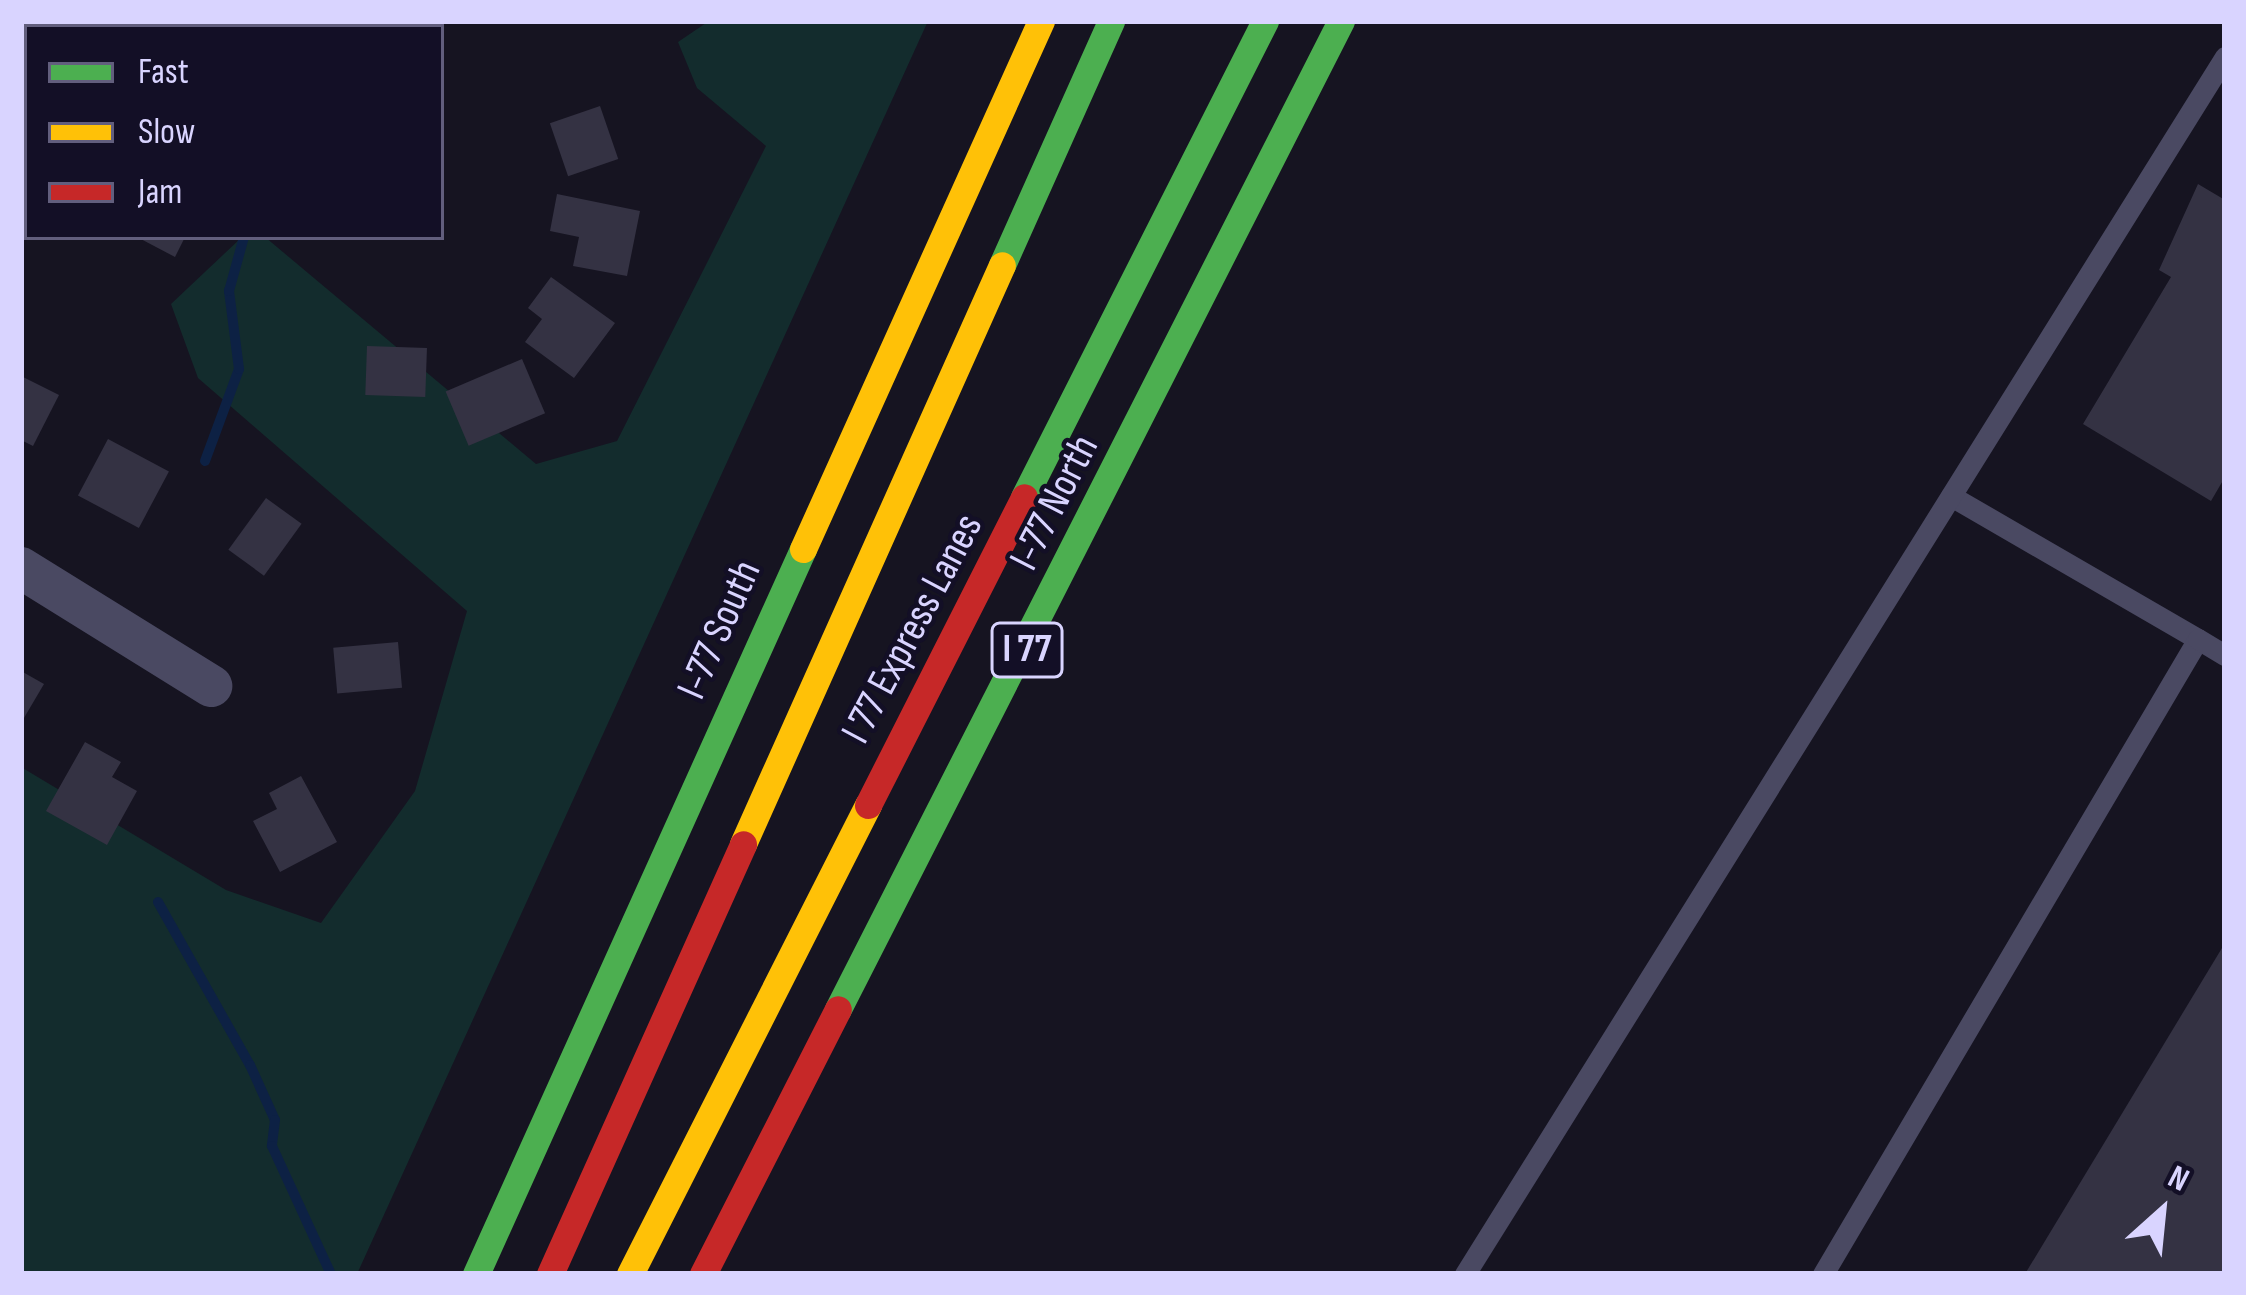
<!DOCTYPE html>
<html>
<head>
<meta charset="utf-8">
<style>
  body { margin:0 }
  #map { position:relative; width:2246px; height:1295px; overflow:hidden; background:#161421; font-family:"Sofia Sans Condensed",sans-serif }
  div>[style] { position:absolute }
  .green>* { inset:0; background:#132c2d }
  .stream>* { height:10px; margin:-5px; padding:0 5px; transform-origin:5px; border-radius:5px; background:#0d2144 }
  .building>* { inset:0; background:#343243; transform-origin:0 0 }
  .lane>* { height:21px; margin:-10.5px; padding:0 10.5px; transform-origin:10.5px; border-radius:10.5px; background:#4a4962 }
  .street>* { height:42px; margin:-21px; padding:0 21px; transform-origin:21px; border-radius:21px; background:#4a4962 }
  .fast>* { height:27px; margin:-13.5px; padding:0 13.5px; transform-origin:13.5px; border-radius:13.5px; background:#4caf50 }
  .slow>* { height:27px; margin:-13.5px; padding:0 13.5px; transform-origin:13.5px; border-radius:13.5px; background:#ffc107 }
  .jam>* { height:27px; margin:-13.5px; padding:0 13.5px; transform-origin:13.5px; border-radius:13.5px; background:#c62828 }
  span { translate:-50% -50%; white-space:nowrap; text-align:center; line-height:1.15; -webkit-text-stroke:9px #130f26; paint-order:stroke }
  .shield-label span { padding:3px 9px; background:#130f26; border:3px solid; border-radius:9px; -webkit-text-stroke-width:0 }
  .shield-label { font-size:39px; color:#d9d4ff; font-weight:700 }
  .street-label { font-size:42px; color:#d9d4ff }
  .frame { position:absolute; inset:0; border:24px solid #d9d4ff; pointer-events:none }
  .legend { position:absolute; left:24px; top:24px; width:420px; height:216px; box-sizing:border-box; background:#130f26; border:3px solid #625e7d; margin:0; padding:15px 21px; list-style:none; font-size:36px; color:#d9d4ff }
  .legend li { display:flex; align-items:center; gap:24px; height:60px }
  .legend b { width:60px; border:3px solid #625e7d }
  .north { position:absolute; left:2102px; top:1151px; width:120px; height:120px; -webkit-text-stroke:9px #130f26; paint-order:stroke; rotate:27deg; font-size:33px; font-weight:700; line-height:48px; text-align:center; color:#d9d4ff }
  .north::after { content:''; display:block; margin:auto; width:42px; height:54px; background:#d9d4ff; clip-path:polygon(50% 0,100% 100%,50% 72%,0 100%) }
</style>
</head>
<body>
<div id="map">
  <div class="green">
    <div style="clip-path:polygon(709px 21px,928px 21px,357px 1274px,21px 1274px,21px 767px,226px 890px,321px 923px,415px 791px,467px 611px,198px 378px,171px 304px,242px 237px,265px 237px,536px 464px,617px 441px,766px 146px,697px 88px,678px 42px)"></div>
  </div>
  <div class="stream">
    <div style="left:384px;top:27px;width:7px;rotate:-56deg"></div>
    <div style="left:205px;top:461px;width:98px;rotate:-69.7deg"></div>
    <div style="left:239px;top:369px;width:79px;rotate:-97.3deg"></div>
    <div style="left:229px;top:291px;width:56px;rotate:-74.5deg"></div>
    <div style="left:158px;top:902px;width:187px;rotate:60.6deg"></div>
    <div style="left:250px;top:1065px;width:60px;rotate:65.6deg"></div>
    <div style="left:275px;top:1120px;width:26px;rotate:97deg"></div>
    <div style="left:272px;top:1146px;width:141px;rotate:65.3deg"></div>
  </div>
  <div class="building">
    <div style="clip-path:polygon(258px 21px,336px 21px,255px 27px)"></div>
    <div style="left:21px;top:100px;width:7px;height:74px;rotate:34deg"></div>
    <div style="left:600px;top:106px;width:56px;height:53px;rotate:71deg"></div>
    <div style="clip-path:polygon(2198px 184px,2225px 200px,2225px 477px,2211px 501px,2083px 424px,2171px 277px,2159px 270px)"></div>
    <div style="clip-path:polygon(557px 194px,640px 211px,627px 276px,573px 266px,579px 237px,550px 231px)"></div>
    <div style="clip-path:polygon(137px 237px,185px 237px,175px 257px)"></div>
    <div style="clip-path:polygon(551px 277px,615px 323px,574px 378px,525px 342px,542px 319px,528px 308px)"></div>
    <div style="left:367px;top:346px;width:60px;height:49px;rotate:2deg"></div>
    <div style="left:522px;top:359px;width:59px;height:83px;rotate:67deg"></div>
    <div style="clip-path:polygon(21px 376px,59px 395px,33px 446px,21px 440px)"></div>
    <div style="left:108px;top:439px;width:69px;height:64px;rotate:28deg"></div>
    <div style="left:266px;top:498px;width:44px;height:64px;rotate:36deg"></div>
    <div style="left:398px;top:642px;width:46px;height:65px;rotate:85deg"></div>
    <div style="clip-path:polygon(21px 671px,44px 684px,21px 723px)"></div>
    <div style="clip-path:polygon(85px 742px,121px 762px,112px 777px,137px 791px,107px 845px,46px 811px)"></div>
    <div style="clip-path:polygon(301px 776px,337px 842px,280px 872px,253px 821px,277px 809px,269px 793px)"></div>
    <div style="clip-path:polygon(2225px 943px,2225px 1274px,2025px 1274px)"></div>
  </div>
  <div class="lane">
    <div style="left:1951px;top:496px;width:285px;rotate:30.1deg"></div>
    <div style="left:1465px;top:1274px;width:1435px;rotate:-58.02deg"></div>
    <div style="left:1823px;top:1274px;width:737px;rotate:-59.44deg"></div>
    <div style="left:2198px;top:639px;width:31px;rotate:31deg"></div>
  </div>
  <div class="street">
    <div style="left:68px;top:21px;width:9px;rotate:41deg"></div>
    <div style="left:21px;top:568px;width:224px;rotate:31.8deg"></div>
  </div>
  <div class="fast">
    <div style="left:1002px;top:265px;width:267px;rotate:-65.9deg"></div>
    <div style="left:1024px;top:497px;width:534px;rotate:-63.15deg"></div>
    <div style="left:838px;top:1009px;width:1109px;rotate:-63.02deg"></div>
    <div style="left:476px;top:1274px;width:795px;rotate:-65.72deg"></div>
  </div>
  <div class="slow">
    <div style="left:803px;top:549px;width:579px;rotate:-65.74deg"></div>
    <div style="left:743px;top:844px;width:634px;rotate:-65.9deg"></div>
    <div style="left:630px;top:1274px;width:526px;rotate:-63.09deg"></div>
  </div>
  <div class="jam">
    <div style="left:868px;top:805px;width:345px;rotate:-63.1deg"></div>
    <div style="left:550px;top:1274px;width:471px;rotate:-65.8deg"></div>
    <div style="left:703px;top:1274px;width:297px;rotate:-63deg"></div>
  </div>
  <div class="shield-label">
    <span style="left:1027px;top:650px">I 77</span>
  </div>
  <div class="street-label">
    <span style="left:1055px;top:503px;rotate:-63deg">I-77 North</span>
    <span style="left:913px;top:629px;rotate:-62deg">I 77 Express Lanes</span>
    <span style="left:720px;top:630px;rotate:-66deg">I-77 South</span>
  </div>
  <div class="frame"></div>
  <ul class="legend">
  <li><b style="height:15px;background:#4caf50"></b>Fast</li>
  <li><b style="height:15px;background:#ffc107"></b>Slow</li>
  <li><b style="height:15px;background:#c62828"></b>Jam</li>
  </ul>
  <div class="north">N</div>
</div>
</body>
</html>
